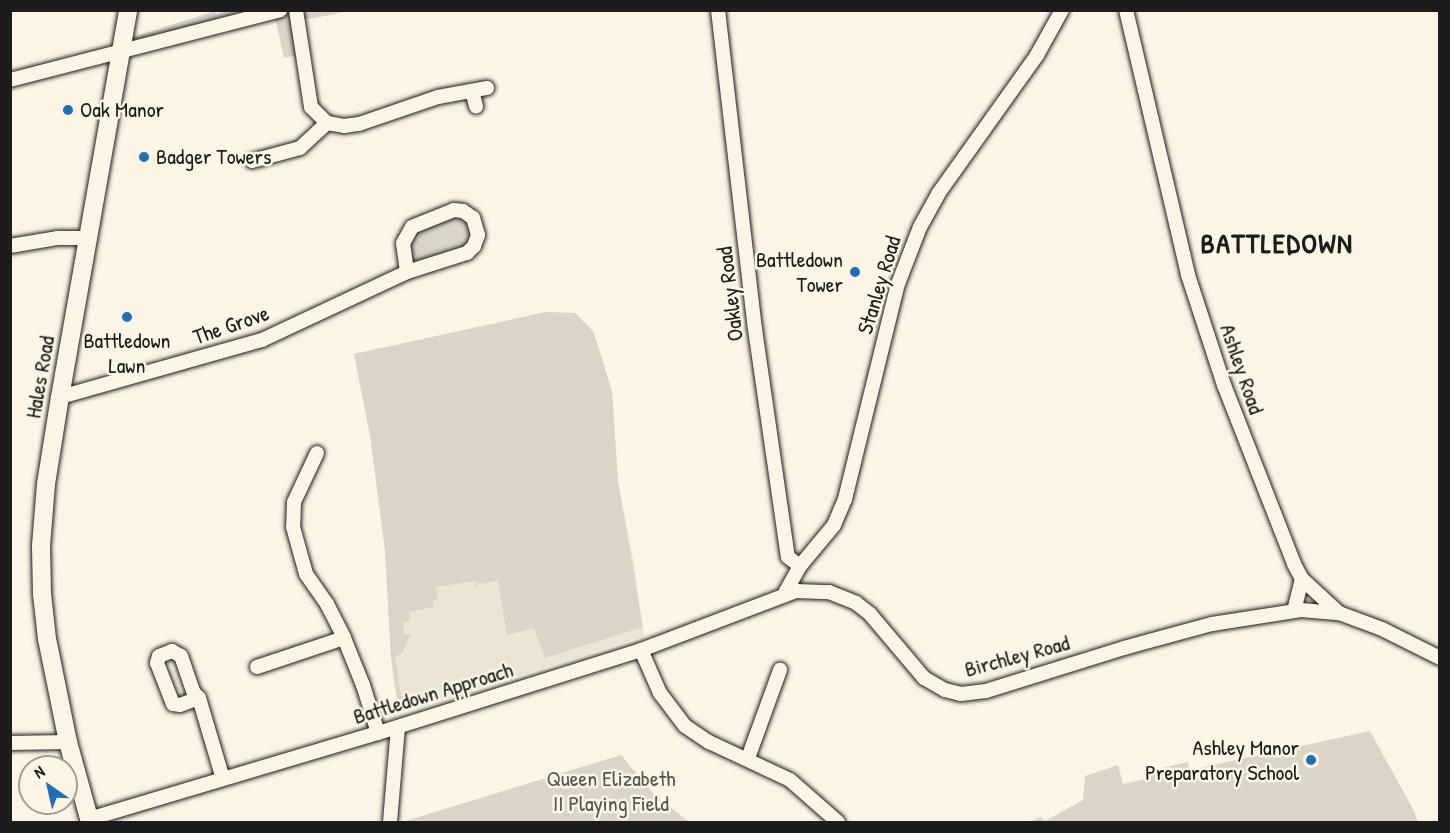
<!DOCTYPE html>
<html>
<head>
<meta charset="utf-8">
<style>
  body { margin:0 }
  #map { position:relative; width:1450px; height:833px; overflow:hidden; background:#fcf5e5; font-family:"Patrick Hand",sans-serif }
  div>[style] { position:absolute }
  .built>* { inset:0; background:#ebe5d6 }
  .green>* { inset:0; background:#dbd5c8 }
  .roads { filter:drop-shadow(0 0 2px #1c1c1c) drop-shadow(0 0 2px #1c1c1c) }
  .street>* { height:14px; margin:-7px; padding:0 7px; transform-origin:7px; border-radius:7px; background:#fcf5e5 }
  .secondary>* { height:18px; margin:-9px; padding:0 9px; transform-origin:9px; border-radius:9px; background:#fcf5e5 }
  .dots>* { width:16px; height:16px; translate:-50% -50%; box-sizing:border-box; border:3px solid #fcf5e5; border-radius:50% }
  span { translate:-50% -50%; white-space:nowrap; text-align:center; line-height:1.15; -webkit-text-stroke:5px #fcf5e5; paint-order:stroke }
  .poi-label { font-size:22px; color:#1c1c1c }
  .left { translate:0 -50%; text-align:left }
  .right { translate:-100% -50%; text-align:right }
  .street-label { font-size:22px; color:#1c1c1c }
  .park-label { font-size:22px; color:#555450 }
  .district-label { font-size:28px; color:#1c1c1c; font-weight:700; letter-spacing:1.5px }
  .frame { position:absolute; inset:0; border:12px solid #1c1c1c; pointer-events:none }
  .north { position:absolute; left:18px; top:755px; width:60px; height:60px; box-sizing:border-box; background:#fcf5e5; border:2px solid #a29e95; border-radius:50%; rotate:326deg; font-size:16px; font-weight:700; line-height:24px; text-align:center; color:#1c1c1c }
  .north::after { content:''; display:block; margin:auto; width:21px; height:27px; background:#1f6fb2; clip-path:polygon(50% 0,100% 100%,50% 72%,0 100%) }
</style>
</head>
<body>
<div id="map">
  <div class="built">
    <div style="clip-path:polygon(546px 312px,575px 313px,593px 331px,612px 391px,618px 481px,633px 558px,644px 636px,399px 713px,391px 657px,385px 550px,370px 435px,354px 354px)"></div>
  </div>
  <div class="green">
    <div style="clip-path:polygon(228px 10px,350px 10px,350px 11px,299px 21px,302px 54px,284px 58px,274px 13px,122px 52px,124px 40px,215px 11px,216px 14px)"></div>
    <div style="clip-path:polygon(466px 213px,474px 246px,407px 272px,407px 233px)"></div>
    <div style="clip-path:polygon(546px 312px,575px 313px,593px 331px,612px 391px,618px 481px,643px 627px,545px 658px,534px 628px,507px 635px,498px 581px,478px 584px,476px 587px,475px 581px,436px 587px,438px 599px,433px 601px,434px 607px,409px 612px,410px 621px,403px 622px,404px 635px,411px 634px,402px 653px,395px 657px,401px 696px,408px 695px,408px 697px,398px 709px,391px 657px,385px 550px,370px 435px,354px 354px)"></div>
    <div style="clip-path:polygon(1370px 731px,1413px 809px,1418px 822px,1029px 822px,1041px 817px,1045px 821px,1083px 800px,1085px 776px,1118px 765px,1123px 784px,1146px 779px,1144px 772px,1188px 762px,1190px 770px)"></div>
    <div style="clip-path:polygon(621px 755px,654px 794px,689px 822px,402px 822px)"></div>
  </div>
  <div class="roads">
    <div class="street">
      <div style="left:296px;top:10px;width:98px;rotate:81.2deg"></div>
      <div style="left:311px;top:107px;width:23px;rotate:45deg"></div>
      <div style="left:327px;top:123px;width:17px;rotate:10deg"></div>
      <div style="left:344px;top:126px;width:15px;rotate:-8deg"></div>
      <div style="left:359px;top:124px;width:83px;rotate:-18.9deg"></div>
      <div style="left:438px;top:97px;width:50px;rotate:-10.4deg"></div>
      <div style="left:718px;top:10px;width:321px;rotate:83.4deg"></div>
      <div style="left:755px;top:329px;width:230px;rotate:81.8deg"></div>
      <div style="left:788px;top:557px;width:15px;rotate:37deg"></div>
      <div style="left:1126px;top:10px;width:272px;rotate:76.8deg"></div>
      <div style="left:1188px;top:275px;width:116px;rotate:71.9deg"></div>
      <div style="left:1224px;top:385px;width:192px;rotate:68.6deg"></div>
      <div style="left:1294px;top:564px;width:17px;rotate:62deg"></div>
      <div style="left:1302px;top:579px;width:50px;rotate:42.6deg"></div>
      <div style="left:1339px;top:613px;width:46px;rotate:20.4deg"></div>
      <div style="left:1382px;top:629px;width:65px;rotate:26.6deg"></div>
      <div style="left:10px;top:80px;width:279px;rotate:-14.5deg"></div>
      <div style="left:472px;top:91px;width:16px;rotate:75deg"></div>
      <div style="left:252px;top:161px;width:50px;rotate:-15.2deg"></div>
      <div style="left:300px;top:148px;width:37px;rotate:-43deg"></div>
      <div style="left:10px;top:246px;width:49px;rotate:-9.5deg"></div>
      <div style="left:58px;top:238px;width:32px"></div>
      <div style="left:60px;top:397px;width:210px;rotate:-15.8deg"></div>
      <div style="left:262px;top:340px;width:160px;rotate:-25.1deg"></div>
      <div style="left:407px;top:272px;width:63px;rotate:-17.6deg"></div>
      <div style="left:467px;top:253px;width:10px;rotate:-45deg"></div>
      <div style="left:474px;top:246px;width:12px;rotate:-70deg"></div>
      <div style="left:478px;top:235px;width:18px;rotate:-106deg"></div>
      <div style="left:473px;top:218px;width:12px;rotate:-145deg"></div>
      <div style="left:463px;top:211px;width:9px;rotate:-174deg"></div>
      <div style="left:454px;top:210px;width:45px;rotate:158deg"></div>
      <div style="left:412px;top:227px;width:18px;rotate:119deg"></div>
      <div style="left:403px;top:243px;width:29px;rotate:82deg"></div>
      <div style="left:317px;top:453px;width:54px;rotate:115.1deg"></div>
      <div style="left:294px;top:502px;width:25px;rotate:92deg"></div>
      <div style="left:293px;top:527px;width:49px;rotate:74.5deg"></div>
      <div style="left:306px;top:574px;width:37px;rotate:55deg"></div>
      <div style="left:327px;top:604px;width:38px;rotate:63deg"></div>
      <div style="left:344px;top:638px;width:51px;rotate:68deg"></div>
      <div style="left:363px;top:685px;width:50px;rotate:72.6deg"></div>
      <div style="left:785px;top:593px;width:31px;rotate:-61deg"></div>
      <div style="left:800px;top:566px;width:53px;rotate:-50.3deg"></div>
      <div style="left:834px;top:525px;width:28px;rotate:-67deg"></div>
      <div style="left:845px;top:499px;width:221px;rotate:-76.2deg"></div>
      <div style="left:898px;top:284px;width:61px;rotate:-68.9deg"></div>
      <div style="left:920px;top:227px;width:38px;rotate:-61deg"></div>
      <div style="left:938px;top:194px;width:171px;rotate:-54.5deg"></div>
      <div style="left:1037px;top:55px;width:51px;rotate:-60.9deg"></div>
      <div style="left:1294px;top:611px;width:33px;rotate:-76deg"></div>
      <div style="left:641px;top:650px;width:47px;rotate:66.2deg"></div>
      <div style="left:660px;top:693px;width:41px;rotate:52.9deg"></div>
      <div style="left:685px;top:726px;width:29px;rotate:34deg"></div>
      <div style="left:709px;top:742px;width:89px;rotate:25.1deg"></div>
      <div style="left:790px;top:780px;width:64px;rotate:41.2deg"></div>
      <div style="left:257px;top:667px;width:92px;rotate:-18.4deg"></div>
      <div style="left:199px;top:698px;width:20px;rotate:160deg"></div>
      <div style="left:180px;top:705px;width:7px;rotate:-172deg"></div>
      <div style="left:173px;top:704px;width:44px;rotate:-111.3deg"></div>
      <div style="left:157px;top:663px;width:7px;rotate:-74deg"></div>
      <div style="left:159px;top:656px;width:14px;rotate:-21deg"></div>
      <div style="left:172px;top:651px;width:10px;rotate:29deg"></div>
      <div style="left:181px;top:656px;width:39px;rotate:71deg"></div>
      <div style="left:194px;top:693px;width:7px;rotate:45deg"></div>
      <div style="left:199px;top:698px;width:84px;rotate:73.5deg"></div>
      <div style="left:10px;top:743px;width:58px;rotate:-1deg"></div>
      <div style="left:748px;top:758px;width:94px;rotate:-70deg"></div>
      <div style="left:89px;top:819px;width:302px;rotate:-16.6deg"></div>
      <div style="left:378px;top:733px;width:276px;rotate:-17.5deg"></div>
      <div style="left:641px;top:650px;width:166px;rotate:-20.8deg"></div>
      <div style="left:796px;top:591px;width:33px;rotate:2deg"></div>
      <div style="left:829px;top:592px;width:29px;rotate:22deg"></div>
      <div style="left:856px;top:603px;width:18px;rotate:38deg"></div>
      <div style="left:870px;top:614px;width:84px;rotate:49.8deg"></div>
      <div style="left:924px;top:678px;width:24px;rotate:30deg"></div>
      <div style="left:945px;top:690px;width:16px;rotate:14deg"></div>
      <div style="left:961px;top:694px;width:25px;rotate:-7deg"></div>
      <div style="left:986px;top:691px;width:145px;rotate:-17.3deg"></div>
      <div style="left:1124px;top:648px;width:91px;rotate:-15.3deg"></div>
      <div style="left:1212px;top:624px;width:90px;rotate:-8.9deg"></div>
      <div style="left:1301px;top:610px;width:38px;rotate:5deg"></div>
      <div style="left:390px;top:822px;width:95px;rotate:-85.2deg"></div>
    </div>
    <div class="secondary">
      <div style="left:90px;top:822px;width:83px;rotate:-105.4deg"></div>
      <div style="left:68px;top:742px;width:105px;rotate:-101.5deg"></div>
      <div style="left:47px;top:639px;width:45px;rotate:-96.3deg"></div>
      <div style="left:42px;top:594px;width:48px;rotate:-91.2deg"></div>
      <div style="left:41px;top:546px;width:62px;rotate:-85.4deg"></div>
      <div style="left:46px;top:484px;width:88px;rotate:-80.9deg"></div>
      <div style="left:60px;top:397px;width:393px;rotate:-80deg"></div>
    </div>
  </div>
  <div class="dots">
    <div style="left:68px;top:110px;background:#1f6fb2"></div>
    <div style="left:144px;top:157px;background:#1f6fb2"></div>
    <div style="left:855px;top:272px;background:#1f6fb2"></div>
    <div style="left:127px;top:317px;background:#1f6fb2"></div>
    <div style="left:1311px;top:760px;background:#1f6fb2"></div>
  </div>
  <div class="poi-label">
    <span class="left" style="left:80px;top:110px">Oak Manor</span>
    <span class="left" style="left:156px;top:157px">Badger Towers</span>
    <span class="right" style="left:843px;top:272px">Battledown<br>Tower</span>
    <span style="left:127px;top:353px">Battledown<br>Lawn</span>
    <span class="right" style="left:1299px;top:760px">Ashley Manor<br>Preparatory School</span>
  </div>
  <div class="street-label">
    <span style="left:879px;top:285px;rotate:-73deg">Stanley Road</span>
    <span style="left:730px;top:294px;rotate:-97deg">Oakley Road</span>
    <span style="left:231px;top:325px;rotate:-19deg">The Grove</span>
    <span style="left:1242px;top:369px;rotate:71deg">Ashley Road</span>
    <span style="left:40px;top:377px;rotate:-80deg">Hales Road</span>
    <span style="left:1017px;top:656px;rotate:-15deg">Birchley Road</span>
    <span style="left:433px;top:693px;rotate:-17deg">Battledown Approach</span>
  </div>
  <div class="park-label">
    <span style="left:611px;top:791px">Queen Elizabeth<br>II Playing Field</span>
  </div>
  <div class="district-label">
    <span style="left:1277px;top:243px">BATTLEDOWN</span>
  </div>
  <div class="frame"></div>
  <div class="north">N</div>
</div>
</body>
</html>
